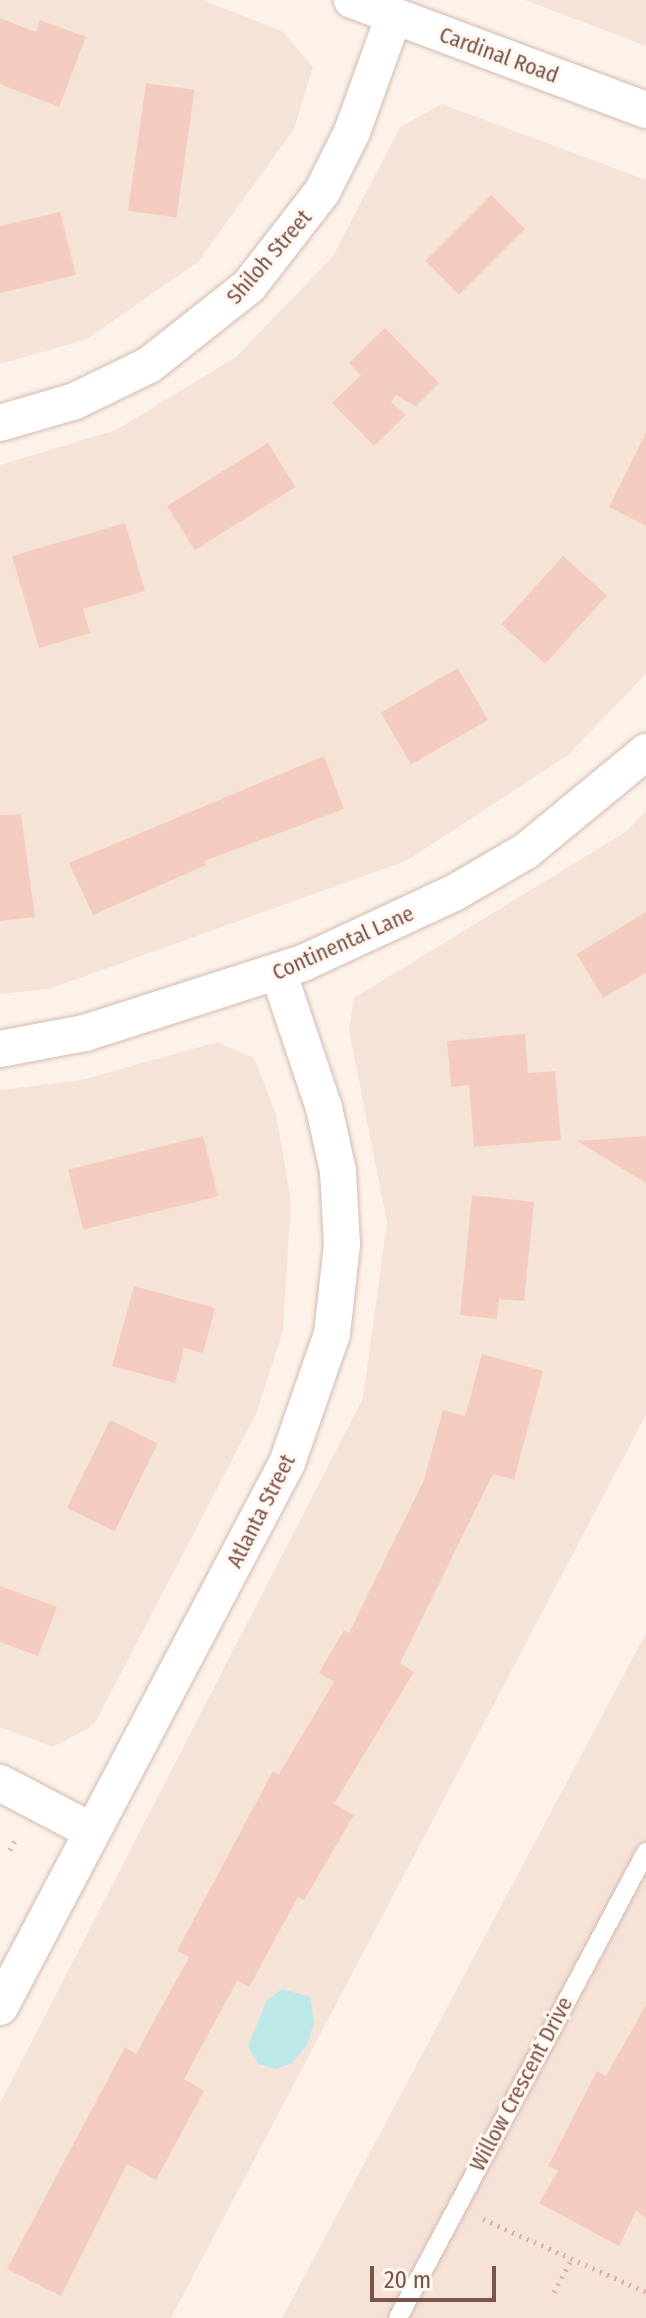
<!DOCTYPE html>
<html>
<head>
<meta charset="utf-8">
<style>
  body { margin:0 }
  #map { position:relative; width:646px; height:2318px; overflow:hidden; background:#fdf2e9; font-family:"Fira Sans Condensed",sans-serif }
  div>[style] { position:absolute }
  .residential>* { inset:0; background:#f6e3d7 }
  .water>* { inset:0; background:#bce9e8 }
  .building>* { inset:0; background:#f4ccbf; transform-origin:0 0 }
  .path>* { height:5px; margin-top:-2.5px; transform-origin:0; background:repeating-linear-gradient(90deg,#daaea1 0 2px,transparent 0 8px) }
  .roads { filter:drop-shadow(0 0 2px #d3bab0) drop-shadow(0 0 2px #d3bab0) }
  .service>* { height:18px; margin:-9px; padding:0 9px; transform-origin:9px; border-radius:9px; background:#fff }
  .minor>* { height:36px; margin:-18px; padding:0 18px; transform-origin:18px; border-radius:18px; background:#fff }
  span { translate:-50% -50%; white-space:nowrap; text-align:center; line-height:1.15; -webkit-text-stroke:6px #fff7f0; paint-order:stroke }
  .street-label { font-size:22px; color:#7a544a }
  .scale { position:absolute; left:370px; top:2266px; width:126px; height:36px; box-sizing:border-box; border:4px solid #7a544a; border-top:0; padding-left:10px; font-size:24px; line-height:28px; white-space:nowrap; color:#7a544a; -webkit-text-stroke:6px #fff7f0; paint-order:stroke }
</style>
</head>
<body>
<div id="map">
  <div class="residential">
    <div style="clip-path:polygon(0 0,203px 0,282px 31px,313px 67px,294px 129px,198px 262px,87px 339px,0 364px)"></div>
    <div style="clip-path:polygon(525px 0,646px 0,646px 46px)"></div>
    <div style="clip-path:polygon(442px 104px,646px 180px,646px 674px,567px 756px,406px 861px,49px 989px,0 994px,0 465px,116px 430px,236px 357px,333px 256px,400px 127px)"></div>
    <div style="clip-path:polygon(646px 811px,646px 1415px,171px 2318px,0 2318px,0 2103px,363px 1398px,387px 1222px,349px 1030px,354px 998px,627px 831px)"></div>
    <div style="clip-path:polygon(217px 1042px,254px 1058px,276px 1114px,291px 1201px,283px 1331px,256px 1414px,94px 1725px,53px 1747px,0 1727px,0 1090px,82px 1080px)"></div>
    <div style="clip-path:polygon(646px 1633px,646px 2318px,282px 2318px)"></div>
  </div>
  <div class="water">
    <div style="clip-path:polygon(282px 1989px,310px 1997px,314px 2023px,307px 2045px,293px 2062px,277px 2069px,258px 2064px,248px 2046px,267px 2000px)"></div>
  </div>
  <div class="building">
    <div style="clip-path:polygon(0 18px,36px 32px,40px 20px,86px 37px,59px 107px,0 84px)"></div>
    <div style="left:146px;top:83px;width:49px;height:129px;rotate:8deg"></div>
    <div style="left:491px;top:195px;width:48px;height:93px;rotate:45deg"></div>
    <div style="clip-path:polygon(60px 212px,76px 275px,0 293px,0 226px)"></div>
    <div style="clip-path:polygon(385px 328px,439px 383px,416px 406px,396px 395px,391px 402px,406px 415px,374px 446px,332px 403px,361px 375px,349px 363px)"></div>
    <div style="clip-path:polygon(646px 433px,646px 526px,609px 507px)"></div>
    <div style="left:268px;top:443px;width:52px;height:119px;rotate:58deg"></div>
    <div style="clip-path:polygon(125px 523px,145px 591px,83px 609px,90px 633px,39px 648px,12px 556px)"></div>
    <div style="left:563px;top:556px;width:59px;height:92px;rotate:42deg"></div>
    <div style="left:458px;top:668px;width:60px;height:89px;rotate:60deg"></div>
    <div style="clip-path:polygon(324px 756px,344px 809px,204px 861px,206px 865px,93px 915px,69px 863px)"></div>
    <div style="clip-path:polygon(21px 814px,35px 917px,0 921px,0 815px)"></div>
    <div style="clip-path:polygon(646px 912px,646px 973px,603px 998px,577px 954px)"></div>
    <div style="clip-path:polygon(525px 1034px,528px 1073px,555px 1071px,561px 1140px,474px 1147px,469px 1085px,451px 1087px,447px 1041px)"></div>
    <div style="left:203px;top:1136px;width:62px;height:139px;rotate:76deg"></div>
    <div style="clip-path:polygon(646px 1136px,646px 1183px,577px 1141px)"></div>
    <div style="clip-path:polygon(472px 1195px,534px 1202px,524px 1301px,499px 1299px,497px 1319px,460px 1315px)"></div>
    <div style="clip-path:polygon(134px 1286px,215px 1308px,203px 1353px,184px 1348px,175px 1383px,112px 1366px)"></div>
    <div style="clip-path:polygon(482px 1354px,543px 1371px,514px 1480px,493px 1474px,400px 1663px,414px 1672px,334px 1804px,354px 1815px,304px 1900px,298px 1897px,249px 1987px,237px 1981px,184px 2079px,204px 2091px,156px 2180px,127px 2164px,61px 2296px,7px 2269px,125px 2047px,136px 2054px,189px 1957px,177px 1951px,273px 1771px,279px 1774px,334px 1682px,319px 1673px,344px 1630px,349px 1633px,424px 1480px,443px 1410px,465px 1416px)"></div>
    <div style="left:110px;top:1420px;width:53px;height:98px;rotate:26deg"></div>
    <div style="clip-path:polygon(0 1586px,57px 1607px,38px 1656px,0 1642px)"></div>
    <div style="clip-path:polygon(646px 2005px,646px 2218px,636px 2211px,619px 2246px,539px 2203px,558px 2171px,548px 2166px,597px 2071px,606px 2076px)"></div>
  </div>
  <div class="path">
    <div style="left:10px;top:1850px;width:15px;rotate:-62deg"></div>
    <div style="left:483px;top:2219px;width:179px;rotate:24.1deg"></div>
    <div style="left:554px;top:2292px;width:34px;rotate:-62deg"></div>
  </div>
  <div class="roads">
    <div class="service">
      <div style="left:398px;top:2318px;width:528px;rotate:-61.98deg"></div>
    </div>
    <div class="minor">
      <div style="left:352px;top:0;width:314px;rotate:20.5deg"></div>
      <div style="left:0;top:423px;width:78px;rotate:-16.3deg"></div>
      <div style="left:75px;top:401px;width:82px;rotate:-25.9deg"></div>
      <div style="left:149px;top:365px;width:127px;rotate:-38.3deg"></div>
      <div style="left:249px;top:286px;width:119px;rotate:-52.2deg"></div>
      <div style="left:322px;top:192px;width:67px;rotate:-63.4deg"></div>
      <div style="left:352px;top:132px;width:123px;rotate:-70.1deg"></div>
      <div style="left:0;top:1049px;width:86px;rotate:-10.7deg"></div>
      <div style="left:85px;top:1033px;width:229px;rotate:-17.8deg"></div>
      <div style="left:303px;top:963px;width:166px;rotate:-24.9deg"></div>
      <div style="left:454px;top:893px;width:83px;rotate:-30.3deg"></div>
      <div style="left:526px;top:851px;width:156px;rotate:-39.5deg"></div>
      <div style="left:0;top:1783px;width:104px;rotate:27.6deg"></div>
      <div style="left:0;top:2007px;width:615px;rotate:-62.19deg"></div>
      <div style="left:287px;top:1463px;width:137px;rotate:-70.8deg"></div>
      <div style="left:332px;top:1334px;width:90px;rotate:-83.6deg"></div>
      <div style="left:342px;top:1245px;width:74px;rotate:-93.1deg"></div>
      <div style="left:338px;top:1171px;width:65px;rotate:-102.5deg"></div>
      <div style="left:324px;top:1108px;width:141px;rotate:-108.6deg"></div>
    </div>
  </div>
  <div class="street-label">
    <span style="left:499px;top:55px;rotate:20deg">Cardinal Road</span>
    <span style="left:269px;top:257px;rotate:-49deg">Shiloh Street</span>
    <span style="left:343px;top:943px;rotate:-24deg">Continental Lane</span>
    <span style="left:261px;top:1511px;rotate:-63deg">Atlanta Street</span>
    <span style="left:521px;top:2084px;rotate:-62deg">Willow Crescent Drive</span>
  </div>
  <div class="scale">20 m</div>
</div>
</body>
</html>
